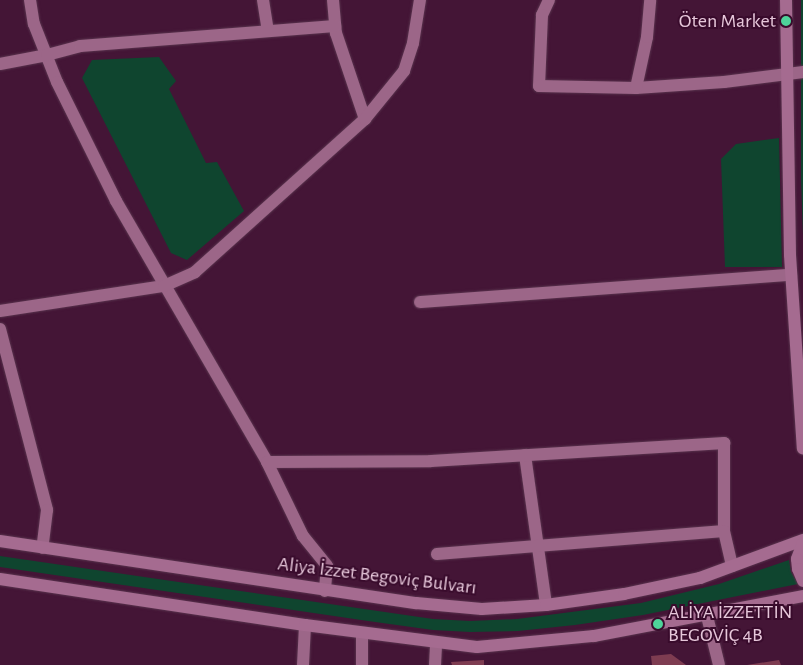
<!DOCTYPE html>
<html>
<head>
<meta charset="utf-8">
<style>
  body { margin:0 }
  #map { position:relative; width:803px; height:665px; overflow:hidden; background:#441536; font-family:"Alegreya Sans",sans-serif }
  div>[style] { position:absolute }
  .green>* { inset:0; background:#0f452f }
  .building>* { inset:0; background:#7e3c51 }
  .roads { filter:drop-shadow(0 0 1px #59344e) drop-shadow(0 0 1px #59344e) }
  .street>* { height:12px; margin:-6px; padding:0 6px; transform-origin:6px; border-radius:6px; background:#9c6688 }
  .secondary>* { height:12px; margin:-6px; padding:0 6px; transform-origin:6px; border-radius:6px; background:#a56b90 }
  .dots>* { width:14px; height:14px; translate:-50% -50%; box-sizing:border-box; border:2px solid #390b2c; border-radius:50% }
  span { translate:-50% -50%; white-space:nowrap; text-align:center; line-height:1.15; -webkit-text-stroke:4px #390b2c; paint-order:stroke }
  .poi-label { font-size:20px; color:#e6c7da }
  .right { translate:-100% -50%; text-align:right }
  .left { translate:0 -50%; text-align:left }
  .street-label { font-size:20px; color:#e6c7da }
</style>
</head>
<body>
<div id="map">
  <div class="green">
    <div style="clip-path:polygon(801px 0,803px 0,803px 235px,801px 181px)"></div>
    <div style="clip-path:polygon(159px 57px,176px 81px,169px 89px,206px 163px,217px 162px,244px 211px,187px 260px,171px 253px,82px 78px,92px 60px)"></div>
    <div style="clip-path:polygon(779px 138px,782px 267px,725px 267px,721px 159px,736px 144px)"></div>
    <div style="clip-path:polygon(0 556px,433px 619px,470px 621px,517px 619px,641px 603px,719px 584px,789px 560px,791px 572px,798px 584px,643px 615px,575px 625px,518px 631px,470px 632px,433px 630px,368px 621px,0 567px)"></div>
  </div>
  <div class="building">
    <div style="clip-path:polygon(671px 654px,686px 665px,652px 665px,651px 656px)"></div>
    <div style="clip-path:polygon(484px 660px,484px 665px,452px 665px,451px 662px)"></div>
    <div style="clip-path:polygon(779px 660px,781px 665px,747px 665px)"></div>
  </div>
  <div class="roads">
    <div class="street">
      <div style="left:30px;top:0;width:24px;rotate:81deg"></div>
      <div style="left:34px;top:24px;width:62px;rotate:68.4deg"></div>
      <div style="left:57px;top:82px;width:133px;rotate:63.6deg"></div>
      <div style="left:116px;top:201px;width:302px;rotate:59.9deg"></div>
      <div style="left:267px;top:462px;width:82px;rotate:64.1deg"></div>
      <div style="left:303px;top:536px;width:38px;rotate:51deg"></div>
      <div style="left:327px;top:566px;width:25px;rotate:95deg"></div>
      <div style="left:263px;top:0;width:30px;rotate:81deg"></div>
      <div style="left:333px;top:0;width:33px;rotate:85deg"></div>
      <div style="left:336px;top:33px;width:91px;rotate:71.4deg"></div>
      <div style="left:549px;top:0;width:17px;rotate:115deg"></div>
      <div style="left:542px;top:15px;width:71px;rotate:92.4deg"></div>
      <div style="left:539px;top:86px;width:97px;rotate:1.2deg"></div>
      <div style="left:636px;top:88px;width:88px;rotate:-3.9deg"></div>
      <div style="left:724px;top:82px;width:80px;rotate:-7.2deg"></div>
      <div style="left:0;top:64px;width:48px;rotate:-10.8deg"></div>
      <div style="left:47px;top:55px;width:34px;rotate:-15deg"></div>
      <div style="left:80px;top:46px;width:256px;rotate:-4.5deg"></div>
      <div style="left:636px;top:88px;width:52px;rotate:-77.8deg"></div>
      <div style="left:647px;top:37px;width:37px;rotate:-85deg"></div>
      <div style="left:420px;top:302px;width:372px;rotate:-4.2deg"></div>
      <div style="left:0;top:311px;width:166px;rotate:-8.7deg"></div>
      <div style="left:164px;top:286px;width:34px;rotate:-24deg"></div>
      <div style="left:195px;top:272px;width:229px;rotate:-42deg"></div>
      <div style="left:365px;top:119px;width:62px;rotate:-50.9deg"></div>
      <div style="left:404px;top:71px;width:29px;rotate:-72deg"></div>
      <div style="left:413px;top:43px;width:44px;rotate:-80.8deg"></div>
      <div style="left:0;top:329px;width:187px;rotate:75.4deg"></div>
      <div style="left:47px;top:510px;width:38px;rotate:97deg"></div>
      <div style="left:525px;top:455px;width:151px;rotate:82deg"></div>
      <div style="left:267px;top:462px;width:164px;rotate:-0.3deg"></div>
      <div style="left:431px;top:461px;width:294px;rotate:-3.5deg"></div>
      <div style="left:724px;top:443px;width:88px;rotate:90deg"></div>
      <div style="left:724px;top:531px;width:288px;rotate:175.4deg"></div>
      <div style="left:724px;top:531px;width:36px;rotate:77deg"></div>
      <div style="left:707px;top:616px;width:50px;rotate:76.2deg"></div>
      <div style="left:303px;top:665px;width:40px;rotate:-87.1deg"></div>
      <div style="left:362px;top:665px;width:32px;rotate:-90deg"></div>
      <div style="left:435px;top:665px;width:22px;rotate:-87deg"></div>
    </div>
    <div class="secondary">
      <div style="left:786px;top:0;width:255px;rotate:89.1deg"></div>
      <div style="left:790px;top:255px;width:194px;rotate:86.2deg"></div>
      <div style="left:0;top:541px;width:421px;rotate:8.5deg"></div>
      <div style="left:416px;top:603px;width:66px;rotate:5.2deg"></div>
      <div style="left:482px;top:609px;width:64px;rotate:-3.6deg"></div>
      <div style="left:546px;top:605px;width:79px;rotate:-8deg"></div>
      <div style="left:624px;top:594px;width:78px;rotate:-11.9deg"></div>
      <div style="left:700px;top:578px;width:110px;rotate:-20.3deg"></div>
      <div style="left:803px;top:543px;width:17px;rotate:111deg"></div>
      <div style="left:797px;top:559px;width:10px;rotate:84deg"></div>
      <div style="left:798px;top:569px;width:13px;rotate:67deg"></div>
      <div style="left:0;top:579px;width:308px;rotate:8.6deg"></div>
      <div style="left:305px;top:625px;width:173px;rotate:7.3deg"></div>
      <div style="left:477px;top:647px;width:118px;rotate:-5.4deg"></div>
      <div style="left:594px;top:636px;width:213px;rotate:-10.8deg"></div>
    </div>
  </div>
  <div class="dots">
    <div style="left:786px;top:21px;background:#4ed39a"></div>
    <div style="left:658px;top:624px;background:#4ed39a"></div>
  </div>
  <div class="poi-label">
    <span class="right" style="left:776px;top:21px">Öten Market</span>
    <span class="left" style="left:668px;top:624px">ALİYA İZZETTİN<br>BEGOVİÇ 4B</span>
  </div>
  <div class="street-label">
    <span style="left:377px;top:576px;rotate:7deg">Aliya İzzet Begoviç Bulvarı</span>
  </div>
</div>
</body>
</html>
